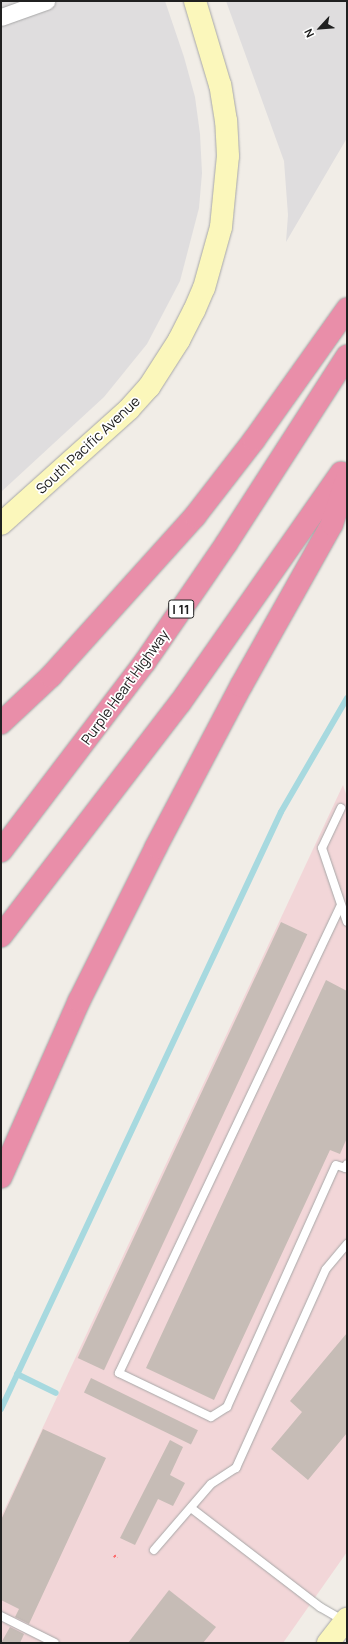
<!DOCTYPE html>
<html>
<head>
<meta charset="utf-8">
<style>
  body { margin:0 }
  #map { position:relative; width:348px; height:1644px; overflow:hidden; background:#f1ede7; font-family:Manrope,sans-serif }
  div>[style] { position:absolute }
  .residential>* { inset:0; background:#dfddde }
  .commercial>* { inset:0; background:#f2d6d8 }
  .stream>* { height:6px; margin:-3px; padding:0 3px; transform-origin:3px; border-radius:3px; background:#a7d9df }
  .building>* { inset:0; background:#c6bcb6; transform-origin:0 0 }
  .path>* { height:2.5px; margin-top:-1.25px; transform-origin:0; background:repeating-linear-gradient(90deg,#fd6c6d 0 2px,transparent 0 4px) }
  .roads { filter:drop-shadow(0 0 1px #a7a7a7) drop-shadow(0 0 1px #a7a7a7) }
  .lane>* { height:8px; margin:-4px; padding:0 4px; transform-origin:4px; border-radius:4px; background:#fff }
  .street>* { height:17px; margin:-8.5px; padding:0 8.5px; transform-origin:8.5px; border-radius:8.5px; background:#fff }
  .secondary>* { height:22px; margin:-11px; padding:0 11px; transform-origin:11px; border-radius:11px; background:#fbf7bb }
  .highway>* { height:22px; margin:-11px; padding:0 11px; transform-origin:11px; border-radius:11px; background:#e98ea9 }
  span { translate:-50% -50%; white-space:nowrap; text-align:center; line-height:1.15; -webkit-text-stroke:3.5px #fff; paint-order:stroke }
  .shield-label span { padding:1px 3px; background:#fff; border:1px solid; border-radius:3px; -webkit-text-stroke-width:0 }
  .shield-label { font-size:13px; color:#202020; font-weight:700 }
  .street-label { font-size:14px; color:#202020 }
  .frame { position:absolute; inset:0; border:2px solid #202020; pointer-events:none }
  .north { position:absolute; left:300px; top:8px; width:40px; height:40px; -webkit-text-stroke:3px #fff; paint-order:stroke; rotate:244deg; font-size:11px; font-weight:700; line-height:16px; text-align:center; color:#202020 }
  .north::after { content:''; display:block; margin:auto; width:14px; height:18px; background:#202020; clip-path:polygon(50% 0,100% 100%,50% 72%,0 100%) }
</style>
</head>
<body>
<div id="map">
  <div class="residential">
    <div style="clip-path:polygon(1px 1px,165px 1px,184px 57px,195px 97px,200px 134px,202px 173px,199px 208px,180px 281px,147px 344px,104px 397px,1px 492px)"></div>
    <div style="clip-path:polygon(226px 1px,347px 1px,347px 138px,286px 242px,288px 215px,284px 161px)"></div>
  </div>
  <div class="commercial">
    <div style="clip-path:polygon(343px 785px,347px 797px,347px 1552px,283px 1643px,1px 1643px,1px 1517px)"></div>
  </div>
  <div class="stream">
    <div style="left:17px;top:1374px;width:43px;rotate:26deg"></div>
    <div style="left:1px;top:1409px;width:659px;rotate:-64.87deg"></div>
    <div style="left:281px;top:812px;width:132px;rotate:-59.9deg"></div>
  </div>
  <div class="building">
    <div style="left:281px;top:922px;width:29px;height:481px;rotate:25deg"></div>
    <div style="clip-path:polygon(326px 980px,347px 991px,347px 1138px,340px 1154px,330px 1150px,214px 1400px,146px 1368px)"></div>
    <div style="clip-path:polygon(347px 1333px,347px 1433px,308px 1480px,271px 1449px,302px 1412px,290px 1401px)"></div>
    <div style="left:91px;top:1378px;width:119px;height:16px;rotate:26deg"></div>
    <div style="clip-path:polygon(43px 1429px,106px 1458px,29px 1624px,15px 1617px,19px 1609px,1px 1600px,1px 1520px)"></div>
    <div style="clip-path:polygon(170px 1440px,183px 1447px,170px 1475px,185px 1483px,173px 1506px,158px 1499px,135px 1545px,120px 1538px)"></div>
    <div style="clip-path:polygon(169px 1590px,216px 1627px,203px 1643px,128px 1643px)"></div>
    <div style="clip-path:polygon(10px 1627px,24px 1634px,20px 1643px,1px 1643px)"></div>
  </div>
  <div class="path">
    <div style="left:114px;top:1555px;width:4px;rotate:34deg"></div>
  </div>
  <div class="roads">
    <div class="lane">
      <div style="left:341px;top:808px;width:44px;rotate:115.4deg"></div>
      <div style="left:322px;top:848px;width:78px;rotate:71.3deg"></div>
      <div style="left:341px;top:905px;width:518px;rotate:115.38deg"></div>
      <div style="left:119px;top:1373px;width:102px;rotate:25.6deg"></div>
      <div style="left:211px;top:1417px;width:19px;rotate:-32deg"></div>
      <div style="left:227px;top:1407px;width:265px;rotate:-65.8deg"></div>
      <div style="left:336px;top:1165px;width:9px;rotate:18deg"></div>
      <div style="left:345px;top:1168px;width:4px;rotate:-63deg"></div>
      <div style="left:191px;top:1508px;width:163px;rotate:37.5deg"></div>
      <div style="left:320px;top:1607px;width:28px;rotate:30deg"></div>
      <div style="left:154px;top:1550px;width:87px;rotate:-49.2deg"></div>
      <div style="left:211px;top:1484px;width:30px;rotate:-33deg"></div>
      <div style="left:236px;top:1468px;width:218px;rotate:-65.7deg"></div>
      <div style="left:326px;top:1269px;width:33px;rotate:-50deg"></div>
      <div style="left:1px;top:1616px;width:60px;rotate:26.6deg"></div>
    </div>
    <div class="street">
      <div style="left:1px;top:17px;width:48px;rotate:-19.6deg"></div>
    </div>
    <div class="secondary">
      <div style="left:1px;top:524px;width:172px;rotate:-41.9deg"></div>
      <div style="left:129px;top:409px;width:30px;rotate:-48deg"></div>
      <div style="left:149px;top:387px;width:56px;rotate:-57.4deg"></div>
      <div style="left:179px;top:340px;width:33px;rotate:-63deg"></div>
      <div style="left:194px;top:311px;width:25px;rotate:-67deg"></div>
      <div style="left:204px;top:288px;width:63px;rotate:-74.4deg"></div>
      <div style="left:221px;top:227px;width:71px;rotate:-84.4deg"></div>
      <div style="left:228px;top:156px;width:35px;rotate:-93deg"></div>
      <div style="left:226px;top:121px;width:36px;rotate:-99deg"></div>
      <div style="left:220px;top:85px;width:88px;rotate:-106.6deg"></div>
      <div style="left:328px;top:1643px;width:31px;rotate:-52deg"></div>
    </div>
    <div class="highway">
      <div style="left:1px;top:723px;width:69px;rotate:-43.2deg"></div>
      <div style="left:51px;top:676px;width:215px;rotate:-48deg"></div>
      <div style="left:195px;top:516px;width:96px;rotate:-52.2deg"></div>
      <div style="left:254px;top:440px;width:161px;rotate:-54.6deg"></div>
      <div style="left:1px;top:851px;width:238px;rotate:-52.7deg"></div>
      <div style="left:145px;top:662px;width:143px;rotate:-55.5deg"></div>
      <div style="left:226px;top:544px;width:224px;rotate:-57.2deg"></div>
      <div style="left:1px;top:936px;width:294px;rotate:-52.5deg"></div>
      <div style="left:180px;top:703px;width:281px;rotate:-55deg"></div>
      <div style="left:1px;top:1177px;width:193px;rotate:-66.1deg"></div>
      <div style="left:79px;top:1001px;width:172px;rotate:-63.4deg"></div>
      <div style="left:156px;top:847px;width:182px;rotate:-62.2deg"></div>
      <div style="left:241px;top:686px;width:186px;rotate:-60.7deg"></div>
      <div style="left:332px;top:524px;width:48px;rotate:-71.9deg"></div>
    </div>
  </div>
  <div class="shield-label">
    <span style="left:181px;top:609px">I 11</span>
  </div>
  <div class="street-label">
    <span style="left:88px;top:445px;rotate:-43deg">South Pacific Avenue</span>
    <span style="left:125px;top:687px;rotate:-54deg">Purple Heart Highway</span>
  </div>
  <div class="frame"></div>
  <div class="north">N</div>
</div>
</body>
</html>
